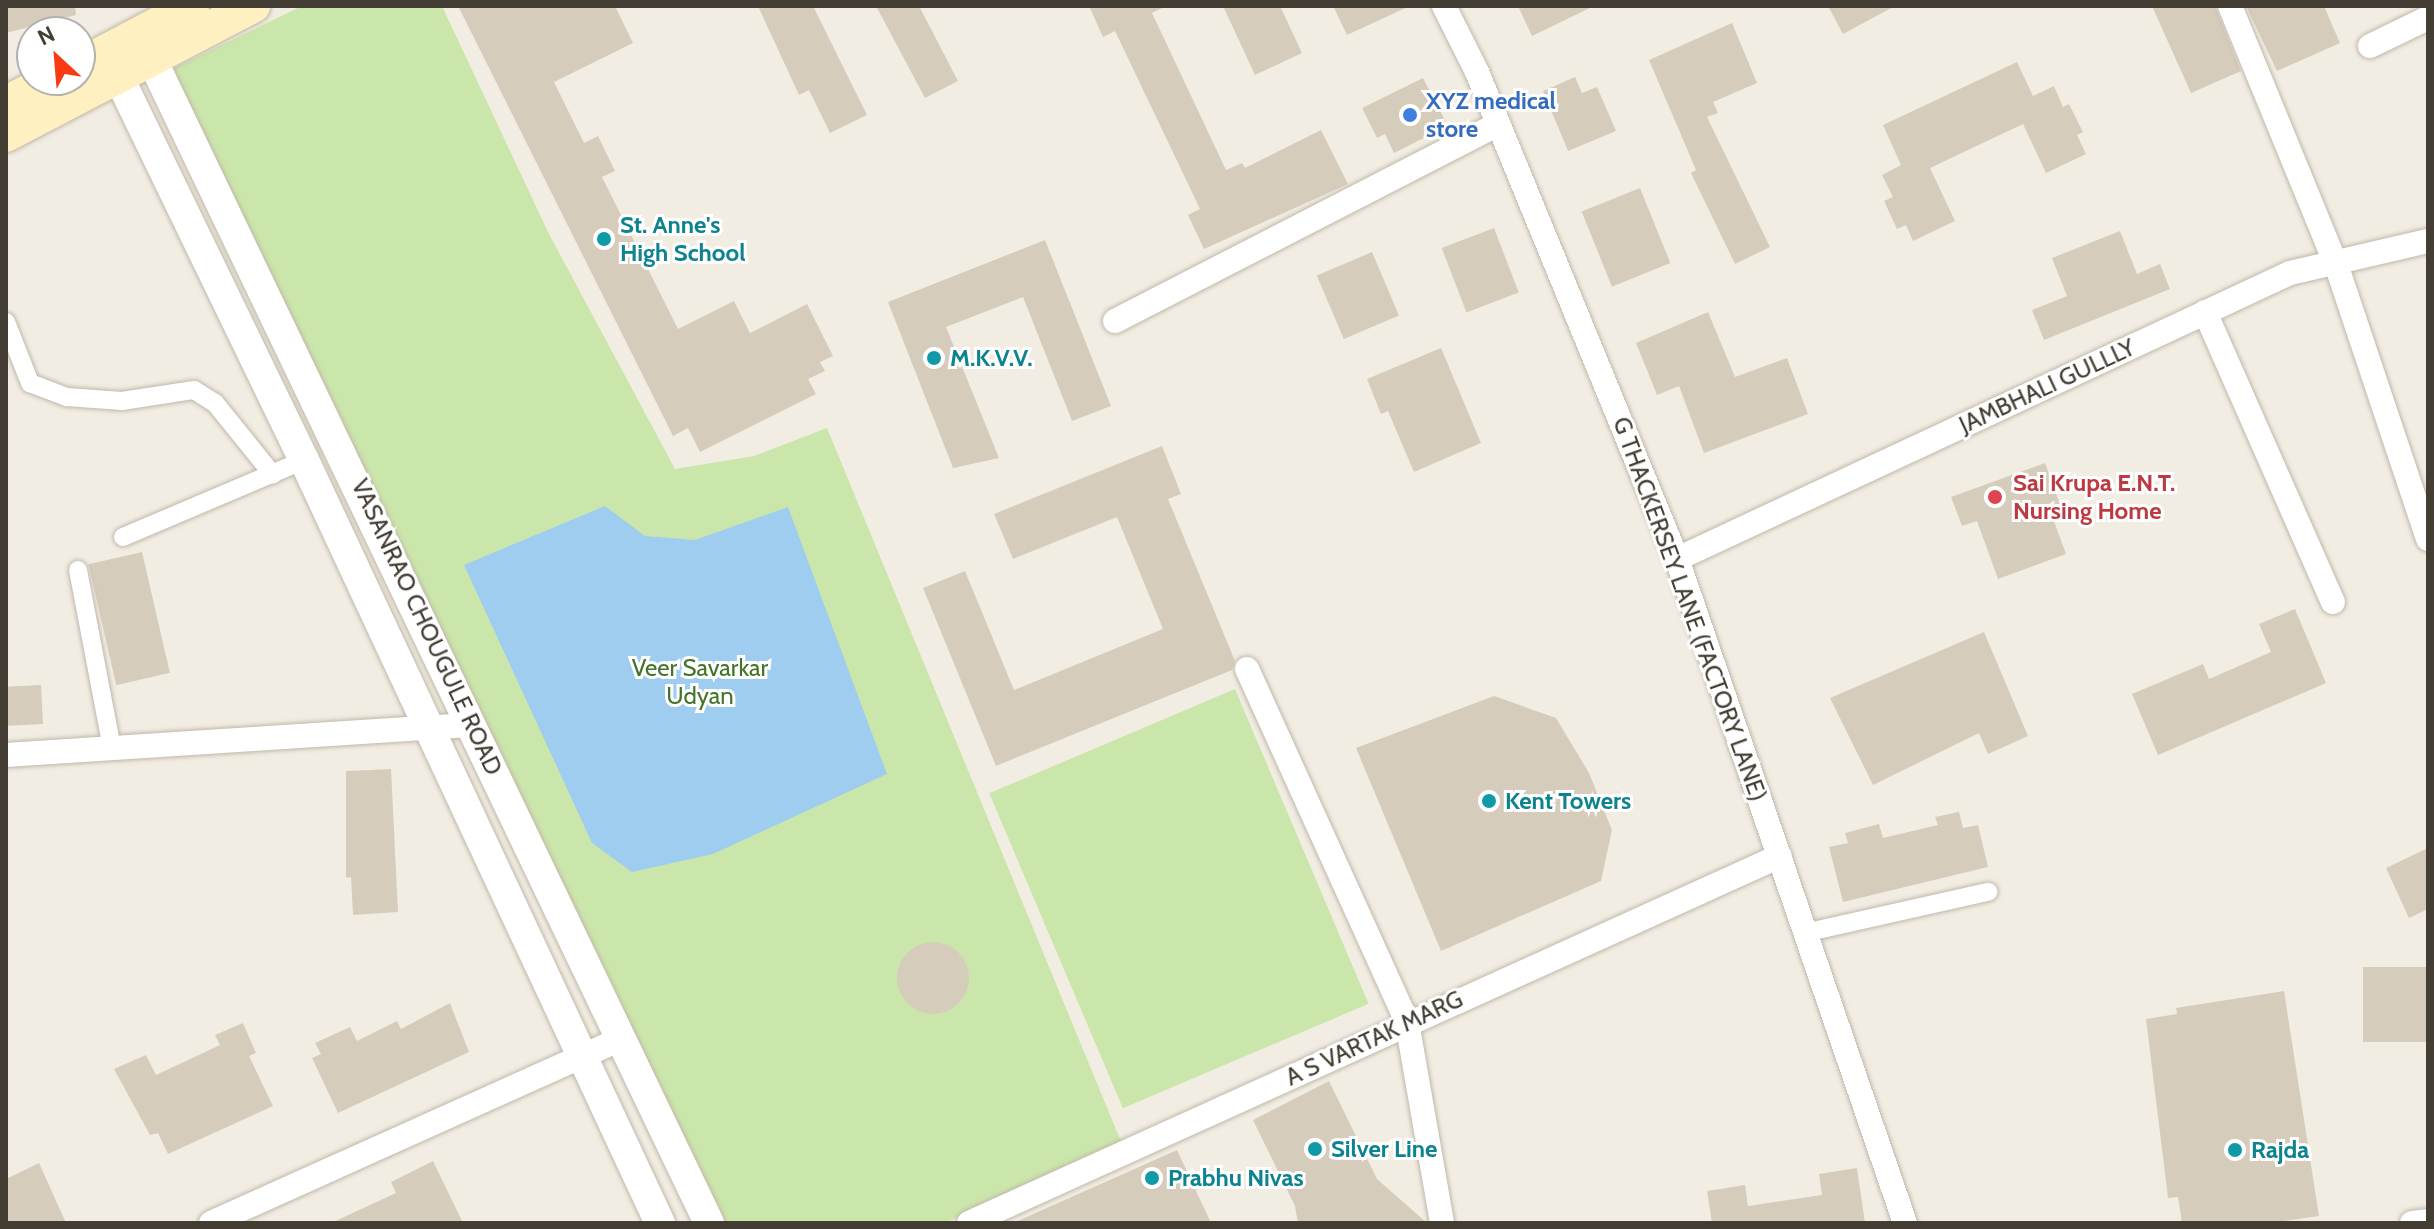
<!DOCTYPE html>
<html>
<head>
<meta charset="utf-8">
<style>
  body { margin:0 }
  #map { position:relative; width:2434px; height:1229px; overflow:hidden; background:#f2ede3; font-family:Cabin,sans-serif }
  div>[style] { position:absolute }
  .green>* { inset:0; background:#cbe6ab; transform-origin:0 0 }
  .water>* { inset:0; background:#9fcdef }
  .building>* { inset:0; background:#d6ccbc; transform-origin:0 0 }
  .round { border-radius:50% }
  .roads { filter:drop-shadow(0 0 2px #c0b8a9) drop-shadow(0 0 2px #c0b8a9) }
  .pedestrian>* { height:18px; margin:-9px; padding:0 9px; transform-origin:9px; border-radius:9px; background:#fff }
  .minor>* { height:24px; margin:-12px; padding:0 12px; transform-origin:12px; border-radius:12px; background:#fff }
  .tertiary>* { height:30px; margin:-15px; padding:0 15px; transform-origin:15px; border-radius:15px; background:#fff }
  .secondary>* { height:34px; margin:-17px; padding:0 17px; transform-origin:17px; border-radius:17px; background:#fef0c1 }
  .dots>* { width:22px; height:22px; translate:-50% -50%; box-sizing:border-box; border:4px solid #fff; border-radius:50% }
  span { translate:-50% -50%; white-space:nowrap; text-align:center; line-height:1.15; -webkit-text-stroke:6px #fff; paint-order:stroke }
  .shop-label { font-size:24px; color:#366cbe; font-weight:700 }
  .left { translate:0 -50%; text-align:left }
  .culture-label { font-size:24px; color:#0d838f; font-weight:700 }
  .street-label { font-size:24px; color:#433d33 }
  .health-label { font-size:24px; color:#be3a42; font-weight:700 }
  .park-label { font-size:24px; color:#437428 }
  .frame { position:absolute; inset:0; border:8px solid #433d33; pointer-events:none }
  .north { position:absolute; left:16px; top:16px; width:80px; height:80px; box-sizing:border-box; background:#fff; border:2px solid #b4b1ad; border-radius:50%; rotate:334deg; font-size:22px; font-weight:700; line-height:32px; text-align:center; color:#433d33 }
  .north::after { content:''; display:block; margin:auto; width:28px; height:36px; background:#f93a13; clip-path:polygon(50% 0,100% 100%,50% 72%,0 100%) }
</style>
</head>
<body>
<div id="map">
  <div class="green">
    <div style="clip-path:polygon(302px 6px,442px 6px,548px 232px,675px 469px,754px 456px,827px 428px,1122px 1144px,945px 1223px,724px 1223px,168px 71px)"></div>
    <div style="left:1235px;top:689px;width:342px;height:267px;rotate:67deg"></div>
  </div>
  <div class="water">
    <div style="clip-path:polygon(605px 506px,645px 536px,695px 540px,788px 507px,887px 774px,713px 854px,632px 872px,592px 843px,464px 565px)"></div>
  </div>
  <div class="building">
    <div style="clip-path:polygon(6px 6px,75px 6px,76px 15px,6px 33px)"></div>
    <div style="clip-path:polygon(458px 6px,615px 6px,633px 43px,554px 82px,584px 143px,598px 136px,615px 171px,602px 177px,678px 329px,734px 301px,750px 333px,807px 304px,833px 356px,820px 362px,825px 371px,808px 379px,816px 394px,700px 452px,688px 428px,673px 436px)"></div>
    <div style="clip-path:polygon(758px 6px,813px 6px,867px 115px,830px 133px,809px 90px,799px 95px)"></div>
    <div style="clip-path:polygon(876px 6px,919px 6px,958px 81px,925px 98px)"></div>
    <div style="clip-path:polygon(1089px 6px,1166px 6px,1152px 13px,1226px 170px,1242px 163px,1245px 168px,1321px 130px,1348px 184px,1204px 249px,1188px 215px,1200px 209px,1115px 31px,1103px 37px)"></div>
    <div style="clip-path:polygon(1223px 6px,1280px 6px,1302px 53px,1255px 75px)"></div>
    <div style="clip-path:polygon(1333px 6px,1410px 6px,1347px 35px)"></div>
    <div style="clip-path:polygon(1518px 6px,1594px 6px,1532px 36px)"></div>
    <div style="clip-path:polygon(1828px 6px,1895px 6px,1843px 34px)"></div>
    <div style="clip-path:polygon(2152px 6px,2215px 6px,2241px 71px,2191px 93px)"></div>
    <div style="clip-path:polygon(2246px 6px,2324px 6px,2340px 43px,2277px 71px)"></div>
    <div style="clip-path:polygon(1732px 23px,1757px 83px,1713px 102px,1718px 113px,1707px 117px,1770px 247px,1735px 264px,1691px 173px,1696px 170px,1649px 60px)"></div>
    <div style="clip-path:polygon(2017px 62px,2033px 96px,2054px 86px,2063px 107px,2069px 104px,2083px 132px,2077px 135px,2086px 154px,2046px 173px,2023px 124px,1930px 168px,1955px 221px,1913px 241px,1906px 225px,1897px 229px,1884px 201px,1893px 197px,1882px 175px,1901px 165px,1883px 125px)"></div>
    <div style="clip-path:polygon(1575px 77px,1582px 93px,1597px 87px,1616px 131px,1568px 151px,1543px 91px)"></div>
    <div style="clip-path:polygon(1423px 78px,1448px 126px,1394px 153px,1385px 134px,1377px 138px,1362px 108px)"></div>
    <div style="left:1640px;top:188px;width:81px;height:63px;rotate:68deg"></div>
    <div style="left:1494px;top:228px;width:69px;height:56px;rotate:69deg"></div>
    <div style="clip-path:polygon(2120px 231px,2137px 274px,2160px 264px,2170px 289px,2044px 340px,2032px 310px,2067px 296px,2052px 258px)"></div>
    <div style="clip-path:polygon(1045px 240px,1111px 406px,1072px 421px,1023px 297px,946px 327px,999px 458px,953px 468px,888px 302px)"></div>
    <div style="left:1372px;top:252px;width:69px;height:60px;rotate:67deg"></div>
    <div style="clip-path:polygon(1708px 312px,1735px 377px,1787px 358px,1808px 414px,1704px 453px,1679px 386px,1657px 395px,1636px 343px)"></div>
    <div style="clip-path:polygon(1441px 348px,1481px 443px,1414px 472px,1388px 411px,1381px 414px,1367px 379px)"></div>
    <div style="clip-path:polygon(1162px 446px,1181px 494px,1168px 499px,1235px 661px,1232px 670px,996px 766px,923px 588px,965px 571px,1014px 690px,1163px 629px,1117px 517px,1013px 559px,994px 514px)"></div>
    <div style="clip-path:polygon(2045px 463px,2060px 504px,2049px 508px,2066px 554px,1998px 579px,1977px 521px,1962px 526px,1951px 497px)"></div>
    <div style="left:142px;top:552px;width:124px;height:55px;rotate:77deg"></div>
    <div style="clip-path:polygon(2295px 609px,2326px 683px,2158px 755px,2132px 694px,2203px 664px,2209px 679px,2271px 652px,2259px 624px)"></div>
    <div style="clip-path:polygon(1984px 632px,2028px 736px,1988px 754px,1979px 733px,1873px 785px,1830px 698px)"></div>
    <div style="left:41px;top:685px;width:39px;height:35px;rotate:87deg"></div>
    <div style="clip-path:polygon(1494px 696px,1556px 718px,1589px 773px,1612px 830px,1601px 881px,1441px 951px,1356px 748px)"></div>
    <div style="clip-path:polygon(391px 769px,398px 912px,353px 915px,351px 877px,346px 878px,346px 771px)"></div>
    <div style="clip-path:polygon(1959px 812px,1963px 828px,1978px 825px,1988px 867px,1843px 902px,1829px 847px,1848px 843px,1845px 833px,1879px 824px,1883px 838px,1938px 825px,1935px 817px)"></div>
    <div style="clip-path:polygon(2428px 848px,2428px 909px,2409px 918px,2386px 868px)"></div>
    <div class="round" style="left:897px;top:942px;width:72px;height:72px"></div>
    <div style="left:2363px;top:967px;width:65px;height:75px"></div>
    <div style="clip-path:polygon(2284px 991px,2319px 1216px,2271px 1223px,2182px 1223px,2178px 1197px,2168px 1198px,2146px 1019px,2177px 1014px,2176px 1008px)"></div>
    <div style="clip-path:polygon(450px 1003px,469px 1052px,338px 1113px,312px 1058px,321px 1054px,315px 1043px,350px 1027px,357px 1041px,397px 1021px,401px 1029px)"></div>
    <div style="clip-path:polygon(243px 1023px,256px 1053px,249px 1056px,273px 1106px,168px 1154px,158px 1133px,150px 1135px,114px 1069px,146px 1055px,156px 1075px,220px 1045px,215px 1035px)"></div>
    <div style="clip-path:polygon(1329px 1081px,1377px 1179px,1427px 1223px,1298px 1223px,1295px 1206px,1253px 1120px)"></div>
    <div style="clip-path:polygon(1177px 1150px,1211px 1223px,1013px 1223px)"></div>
    <div style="clip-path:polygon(433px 1161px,463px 1223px,331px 1223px,396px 1193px,391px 1182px)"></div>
    <div style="clip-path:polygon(39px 1163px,66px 1223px,6px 1223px,6px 1179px)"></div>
    <div style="clip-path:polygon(1857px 1168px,1865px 1223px,1712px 1223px,1707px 1191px,1745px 1185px,1748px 1206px,1822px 1195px,1819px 1174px)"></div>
  </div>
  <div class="roads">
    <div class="pedestrian">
      <div style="left:6px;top:322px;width:66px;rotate:68.5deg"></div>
      <div style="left:30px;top:383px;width:40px;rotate:21deg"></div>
      <div style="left:67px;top:397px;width:55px;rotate:4.2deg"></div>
      <div style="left:122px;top:401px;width:73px;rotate:-8.7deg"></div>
      <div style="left:194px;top:390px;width:25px;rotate:32deg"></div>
      <div style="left:215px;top:403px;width:92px;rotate:51.1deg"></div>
      <div style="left:123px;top:537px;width:197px;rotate:-23deg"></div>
      <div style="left:78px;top:570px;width:182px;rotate:79.2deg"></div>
      <div style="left:1804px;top:933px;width:189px;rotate:-12.6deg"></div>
    </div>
    <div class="minor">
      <div style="left:1444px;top:6px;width:74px;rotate:63.4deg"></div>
      <div style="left:1477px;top:72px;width:526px;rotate:67.67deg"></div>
      <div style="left:1677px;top:559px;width:702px;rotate:71.05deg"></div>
      <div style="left:2230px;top:6px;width:279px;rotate:67.7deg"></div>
      <div style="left:2336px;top:264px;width:290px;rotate:71.5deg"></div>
      <div style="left:2370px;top:46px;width:64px;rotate:-25.8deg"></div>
      <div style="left:2205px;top:312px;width:317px;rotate:66.2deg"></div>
      <div style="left:1115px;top:321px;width:431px;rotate:-27.2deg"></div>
      <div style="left:1677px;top:559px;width:676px;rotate:-25.01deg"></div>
      <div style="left:2290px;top:273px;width:142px;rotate:-13.1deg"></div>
      <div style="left:1247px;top:669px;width:388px;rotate:65.6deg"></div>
      <div style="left:1407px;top:1022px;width:204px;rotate:80.1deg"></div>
      <div style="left:6px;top:755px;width:468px;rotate:-3.7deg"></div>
      <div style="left:211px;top:1223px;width:449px;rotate:-24.2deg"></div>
      <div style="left:969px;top:1223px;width:890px;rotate:-24.35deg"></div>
      <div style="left:2412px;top:1223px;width:16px;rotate:-7deg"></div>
    </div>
    <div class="tertiary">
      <div style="left:142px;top:39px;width:1313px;rotate:64.41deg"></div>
      <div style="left:109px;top:57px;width:448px;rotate:64.2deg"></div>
      <div style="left:304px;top:460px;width:842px;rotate:64.99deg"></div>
    </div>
    <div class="secondary">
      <div style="left:80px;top:65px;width:127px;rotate:-27.8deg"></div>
      <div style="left:6px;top:103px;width:51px;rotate:-27.1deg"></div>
      <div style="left:6px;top:135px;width:279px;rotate:-27.6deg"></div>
    </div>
  </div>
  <div class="dots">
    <div style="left:1410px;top:115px;background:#3f7fe0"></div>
    <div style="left:604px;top:239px;background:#0f9aa8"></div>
    <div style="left:934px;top:358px;background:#0f9aa8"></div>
    <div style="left:1995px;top:497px;background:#e0444e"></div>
    <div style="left:1489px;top:801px;background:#0f9aa8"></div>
    <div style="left:1315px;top:1149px;background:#0f9aa8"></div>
    <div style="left:2235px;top:1150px;background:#0f9aa8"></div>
    <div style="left:1152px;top:1178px;background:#0f9aa8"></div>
  </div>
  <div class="shop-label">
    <span class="left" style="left:1426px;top:115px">XYZ medical<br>store</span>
  </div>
  <div class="culture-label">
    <span class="left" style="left:620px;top:239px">St. Anne's<br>High School</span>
    <span class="left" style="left:950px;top:358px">M.K.V.V.</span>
    <span class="left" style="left:1505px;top:801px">Kent Towers</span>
    <span class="left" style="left:1331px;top:1149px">Silver Line</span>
    <span class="left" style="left:2251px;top:1150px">Rajda</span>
    <span class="left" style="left:1168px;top:1178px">Prabhu Nivas</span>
  </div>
  <div class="street-label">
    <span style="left:2047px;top:386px;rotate:-25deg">JAMBHALI GULLLY</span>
    <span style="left:1690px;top:609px;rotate:70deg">G THACKERSEY LANE (FACTORY LANE)</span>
    <span style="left:427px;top:627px;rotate:65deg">VASANRAO CHOUGULE ROAD</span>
    <span style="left:1374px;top:1038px;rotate:-25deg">A S VARTAK MARG</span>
  </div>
  <div class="health-label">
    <span class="left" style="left:2013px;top:497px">Sai Krupa E.N.T.<br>Nursing Home</span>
  </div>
  <div class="park-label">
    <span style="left:700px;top:682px">Veer Savarkar<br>Udyan</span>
  </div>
  <div class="frame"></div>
  <div class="north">N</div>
</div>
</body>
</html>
